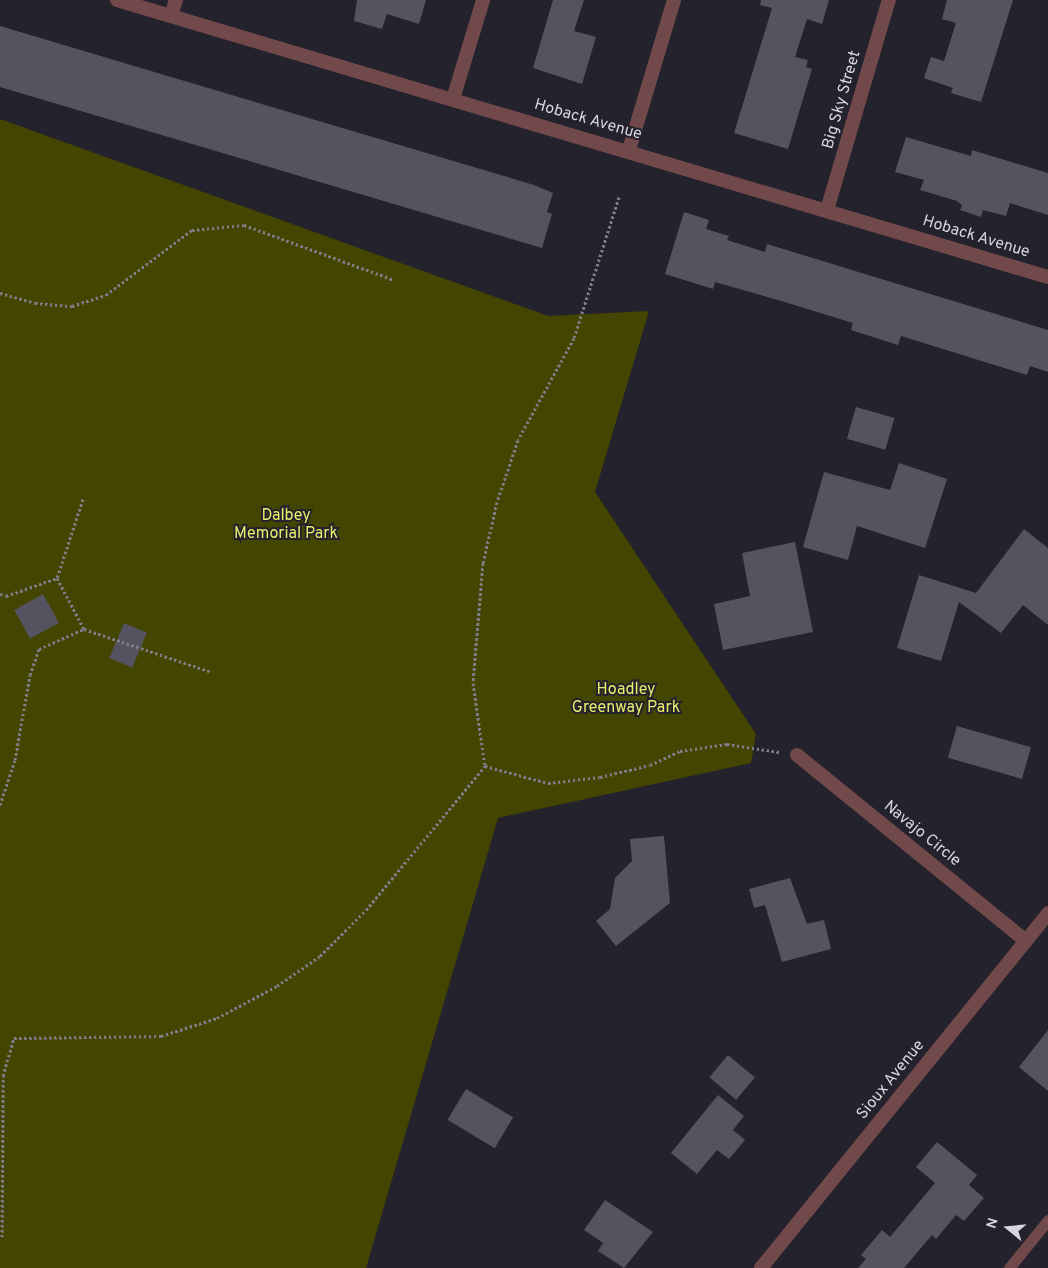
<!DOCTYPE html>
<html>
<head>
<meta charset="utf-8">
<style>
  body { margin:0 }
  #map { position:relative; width:1048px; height:1268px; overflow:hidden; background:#24222d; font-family:Overpass,sans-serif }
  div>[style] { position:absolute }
  .green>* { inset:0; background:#444500 }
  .building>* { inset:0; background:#55535f; transform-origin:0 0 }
  .path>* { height:3px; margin-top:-1.5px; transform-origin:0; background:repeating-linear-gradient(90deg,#7f7d87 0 2.5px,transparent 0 5px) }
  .service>* { height:11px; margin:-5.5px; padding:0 5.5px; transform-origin:5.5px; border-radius:5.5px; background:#71494a }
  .minor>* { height:14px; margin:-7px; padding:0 7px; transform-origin:7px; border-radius:7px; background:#71494a }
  span { translate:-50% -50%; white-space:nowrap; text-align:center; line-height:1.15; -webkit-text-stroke:4px #24222d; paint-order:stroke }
  .street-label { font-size:16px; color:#d7d6de }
  .park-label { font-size:16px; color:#e9ed6b }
  .north { position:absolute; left:983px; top:1203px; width:50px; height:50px; -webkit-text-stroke:4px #24222d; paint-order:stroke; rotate:287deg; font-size:14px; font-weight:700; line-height:20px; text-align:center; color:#d7d6de }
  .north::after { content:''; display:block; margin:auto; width:18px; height:22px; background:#d7d6de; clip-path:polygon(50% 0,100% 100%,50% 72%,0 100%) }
</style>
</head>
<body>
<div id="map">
  <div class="green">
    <div style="clip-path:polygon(0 119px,548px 316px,649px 311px,595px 492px,756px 734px,751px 763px,498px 818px,366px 1268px,0 1268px)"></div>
  </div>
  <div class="building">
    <div style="clip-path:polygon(357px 0,426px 0,419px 24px,387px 14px,382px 29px,354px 21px)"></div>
    <div style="clip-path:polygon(553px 0,584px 0,574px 31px,596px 37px,582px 84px,533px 68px)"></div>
    <div style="clip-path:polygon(761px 0,829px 0,822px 24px,807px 19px,795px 57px,808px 60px,806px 67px,812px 69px,788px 149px,734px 133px,772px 8px,760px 5px)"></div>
    <div style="clip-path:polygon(947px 0,1013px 0,981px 102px,951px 93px,953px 88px,924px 78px,931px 57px,944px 61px,956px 23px,942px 19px)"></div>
    <div style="clip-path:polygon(0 26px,534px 185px,553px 193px,547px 212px,552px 214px,542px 248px,0 87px)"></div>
    <div style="clip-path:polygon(906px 137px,971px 156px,972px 150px,1048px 173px,1048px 215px,1010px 203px,1006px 216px,983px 210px,981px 217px,960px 210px,962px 205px,957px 201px,920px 190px,924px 180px,895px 172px)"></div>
    <div style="clip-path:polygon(684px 212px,709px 220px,706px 229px,729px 236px,727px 240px,765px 252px,767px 244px,1048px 330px,1048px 372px,1030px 366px,1027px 375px,901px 336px,898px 345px,851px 330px,853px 323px,778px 300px,715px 282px,713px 289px,665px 274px)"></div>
    <div style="left:856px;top:407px;width:40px;height:33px;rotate:16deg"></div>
    <div style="clip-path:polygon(899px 463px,947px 479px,925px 548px,857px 526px,848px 560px,803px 547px,824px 472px,890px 490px)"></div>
    <div style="clip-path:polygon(1024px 529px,1048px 548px,1048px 625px,1023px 605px,1001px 633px,959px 602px,941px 661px,897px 648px,919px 575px,976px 593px)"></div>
    <div style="clip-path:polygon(795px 542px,813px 632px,723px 650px,714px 604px,750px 596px,742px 553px)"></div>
    <div style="left:43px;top:594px;width:33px;height:33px;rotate:61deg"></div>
    <div style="left:124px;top:623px;width:25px;height:38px;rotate:23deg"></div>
    <div style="left:957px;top:726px;width:77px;height:33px;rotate:16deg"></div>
    <div style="clip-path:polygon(664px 836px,670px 903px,616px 946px,596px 921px,610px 909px,615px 878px,632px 861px,630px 839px)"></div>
    <div style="clip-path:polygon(790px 878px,807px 924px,824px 920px,831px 949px,782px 962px,765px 905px,754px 908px,749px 889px)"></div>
    <div style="clip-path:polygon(1048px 1030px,1048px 1091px,1019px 1067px)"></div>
    <div style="left:728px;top:1055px;width:35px;height:29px;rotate:40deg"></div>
    <div style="left:466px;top:1089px;width:55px;height:36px;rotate:31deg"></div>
    <div style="clip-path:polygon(718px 1095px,744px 1116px,733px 1130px,745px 1140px,729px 1159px,717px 1150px,697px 1174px,671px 1153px)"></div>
    <div style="clip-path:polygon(937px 1142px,977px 1175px,969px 1185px,984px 1198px,964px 1221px,956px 1215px,936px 1239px,932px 1235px,904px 1268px,858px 1268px,866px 1259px,861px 1255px,882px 1230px,890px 1237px,935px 1183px,916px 1167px)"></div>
    <div style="clip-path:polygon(605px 1200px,653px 1232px,624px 1268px,598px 1251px,603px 1243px,584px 1230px)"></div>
  </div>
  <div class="path">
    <div style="left:619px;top:197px;width:148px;rotate:107.7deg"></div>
    <div style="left:574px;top:338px;width:116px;rotate:118.8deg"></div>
    <div style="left:518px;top:440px;width:65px;rotate:108.7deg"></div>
    <div style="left:497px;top:502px;width:63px;rotate:102.9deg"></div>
    <div style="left:483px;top:563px;width:120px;rotate:94.8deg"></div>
    <div style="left:473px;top:683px;width:84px;rotate:81.8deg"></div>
    <div style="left:485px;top:766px;width:65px;rotate:15.1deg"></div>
    <div style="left:548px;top:783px;width:52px;rotate:-6.6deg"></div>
    <div style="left:600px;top:777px;width:51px;rotate:-13.5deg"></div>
    <div style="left:650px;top:765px;width:33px;rotate:-25deg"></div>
    <div style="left:680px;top:751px;width:48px;rotate:-8.5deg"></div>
    <div style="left:727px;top:744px;width:53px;rotate:8.7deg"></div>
    <div style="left:0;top:293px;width:36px;rotate:16deg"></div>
    <div style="left:35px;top:303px;width:37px;rotate:5deg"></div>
    <div style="left:72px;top:306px;width:36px;rotate:-18deg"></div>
    <div style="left:106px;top:295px;width:108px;rotate:-37.1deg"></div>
    <div style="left:192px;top:230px;width:52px;rotate:-5.5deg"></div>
    <div style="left:244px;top:225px;width:160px;rotate:20.1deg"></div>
    <div style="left:83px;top:499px;width:83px;rotate:108.2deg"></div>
    <div style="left:57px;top:578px;width:58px;rotate:62.1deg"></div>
    <div style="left:0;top:594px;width:6px;rotate:18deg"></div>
    <div style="left:6px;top:596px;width:54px;rotate:-19.4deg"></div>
    <div style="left:0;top:805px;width:47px;rotate:-71.6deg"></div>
    <div style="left:15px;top:760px;width:86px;rotate:-80deg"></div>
    <div style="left:30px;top:675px;width:28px;rotate:-71deg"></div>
    <div style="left:39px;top:649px;width:49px;rotate:-24deg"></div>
    <div style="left:84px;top:629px;width:135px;rotate:18.6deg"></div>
    <div style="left:2px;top:1237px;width:161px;rotate:-89.6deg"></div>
    <div style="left:3px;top:1076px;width:40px;rotate:-74deg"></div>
    <div style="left:14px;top:1038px;width:147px;rotate:-0.8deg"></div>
    <div style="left:161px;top:1036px;width:59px;rotate:-17.8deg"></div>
    <div style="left:217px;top:1018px;width:68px;rotate:-28.1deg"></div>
    <div style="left:277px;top:986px;width:52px;rotate:-34.9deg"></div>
    <div style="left:320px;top:956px;width:65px;rotate:-45deg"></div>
    <div style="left:366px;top:910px;width:187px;rotate:-50.4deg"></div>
  </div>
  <div class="service">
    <div style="left:1009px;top:1268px;width:62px;rotate:-50.9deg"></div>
  </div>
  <div class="minor">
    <div style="left:117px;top:0;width:971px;rotate:16.57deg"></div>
    <div style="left:171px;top:16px;width:17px;rotate:-73deg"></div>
    <div style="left:453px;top:99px;width:103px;rotate:-73.1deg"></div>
    <div style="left:629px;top:150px;width:157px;rotate:-73.3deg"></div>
    <div style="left:827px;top:210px;width:219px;rotate:-73.6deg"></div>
    <div style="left:797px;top:755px;width:295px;rotate:39.1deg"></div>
    <div style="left:761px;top:1268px;width:457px;rotate:-51deg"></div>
  </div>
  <div class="street-label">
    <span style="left:842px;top:100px;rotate:-74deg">Big Sky Street</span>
    <span style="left:588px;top:120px;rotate:16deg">Hoback Avenue</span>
    <span style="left:976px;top:237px;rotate:17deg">Hoback Avenue</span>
    <span style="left:922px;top:834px;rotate:39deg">Navajo Circle</span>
    <span style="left:891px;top:1080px;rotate:-51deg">Sioux Avenue</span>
  </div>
  <div class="park-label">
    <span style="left:286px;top:525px">Dalbey<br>Memorial Park</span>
    <span style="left:626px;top:699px">Hoadley<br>Greenway Park</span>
  </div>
  <div class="north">N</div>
</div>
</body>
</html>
